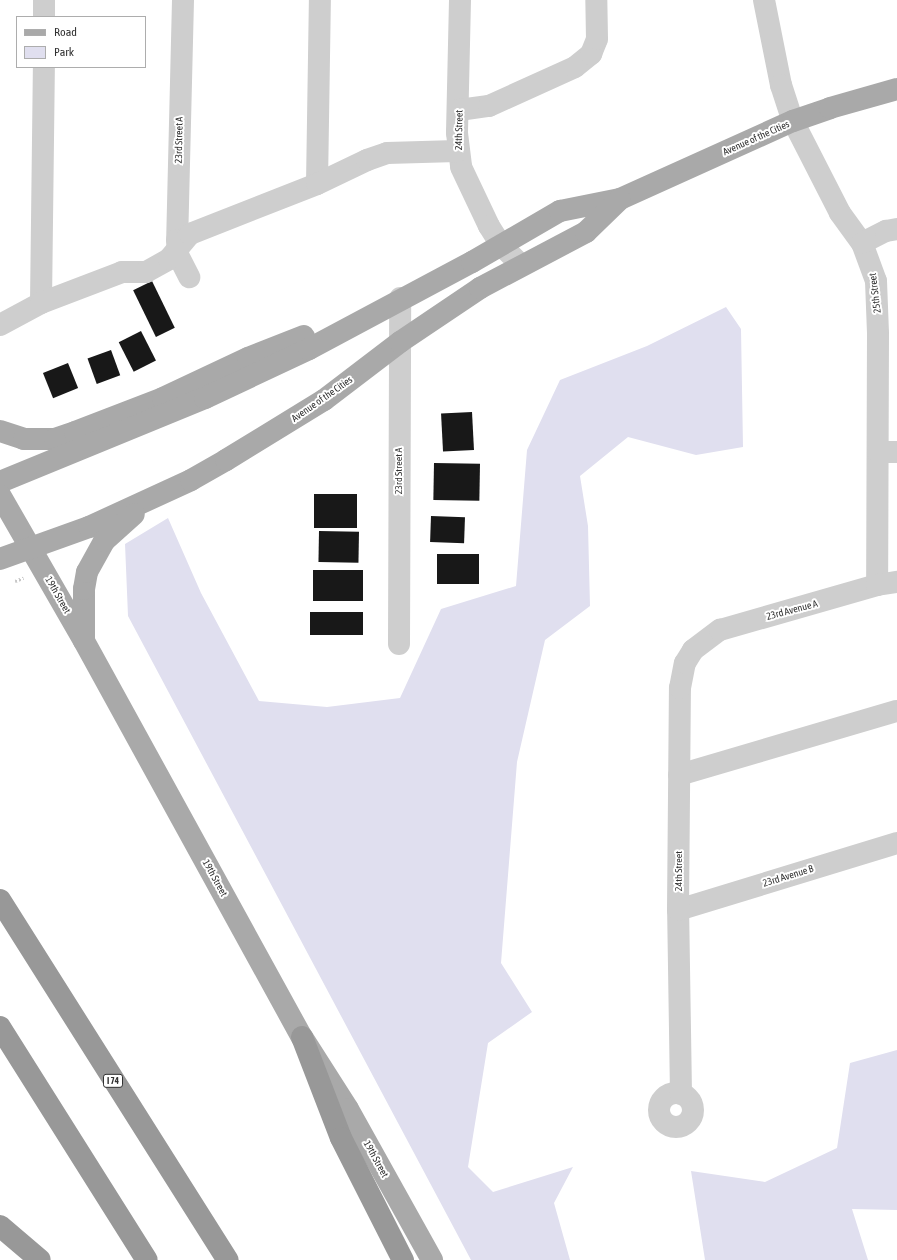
<!DOCTYPE html>
<html>
<head>
<meta charset="utf-8">
<style>
  body { margin:0 }
  #map { position:relative; width:897px; height:1260px; overflow:hidden; background:#fff; font-family:"Asap Condensed",sans-serif }
  div>[style] { position:absolute }
  .green>* { inset:0; background:#e0dfef }
  .building>* { inset:0; background:#181818; transform-origin:0 0 }
  .path>* { height:2.5px; margin-top:-1.25px; transform-origin:0; background:repeating-linear-gradient(90deg,#c8c8c8 0 2px,transparent 0 4px) }
  .minor>* { height:22px; margin:-11px; padding:0 11px; transform-origin:11px; border-radius:11px; background:#cecece }
  .minor>.ring { margin:-11px; padding:0; box-sizing:content-box; background:none; border:22px solid #cecece; border-radius:50% }
  .major>* { height:22px; margin:-11px; padding:0 11px; transform-origin:11px; border-radius:11px; background:#a9a9a9 }
  .highway>* { height:22px; margin:-11px; padding:0 11px; transform-origin:11px; border-radius:11px; background:#989898 }
  span { translate:-50% -50%; white-space:nowrap; text-align:center; line-height:1.15; -webkit-text-stroke:4px #fff; paint-order:stroke }
  .shield-label span { padding:1px 3px; background:#fff; border:1px solid; border-radius:3px; -webkit-text-stroke-width:0 }
  .shield-label { font-size:9px; color:#313131; font-weight:700 }
  .street-label { font-size:10px; color:#313131 }
  .legend { position:absolute; left:16px; top:16px; width:130px; height:52px; box-sizing:border-box; background:#fff; border:1px solid #adadad; margin:0; padding:5px 7px; list-style:none; font-size:12px; color:#313131 }
  .legend li { display:flex; align-items:center; gap:8px; height:20px }
  .legend b { width:20px; border:1px solid #adadad }
</style>
</head>
<body>
<div id="map">
  <div class="green">
    <div style="clip-path:polygon(726px 307px,741px 329px,743px 447px,696px 455px,628px 437px,580px 476px,588px 526px,590px 606px,545px 640px,517px 762px,501px 963px,532px 1012px,488px 1043px,468px 1167px,493px 1192px,573px 1167px,554px 1203px,570px 1260px,471px 1260px,128px 616px,125px 544px,168px 518px,201px 593px,259px 701px,327px 707px,400px 698px,441px 609px,516px 586px,527px 450px,560px 380px,647px 346px)"></div>
    <div style="clip-path:polygon(897px 1050px,897px 1210px,852px 1209px,868px 1260px,705px 1260px,691px 1171px,765px 1182px,837px 1148px,850px 1063px)"></div>
  </div>
  <div class="building">
    <div style="left:152px;top:281px;width:52px;height:21px;rotate:64deg"></div>
    <div style="left:141px;top:331px;width:33px;height:25px;rotate:63deg"></div>
    <div style="left:111px;top:350px;width:27px;height:25px;rotate:70deg"></div>
    <div style="left:68px;top:363px;width:27px;height:27px;rotate:68deg"></div>
    <div style="left:472px;top:412px;width:38px;height:31px;rotate:87deg"></div>
    <div style="left:434px;top:463px;width:46px;height:37px;rotate:1deg"></div>
    <div style="left:314px;top:494px;width:43px;height:34px"></div>
    <div style="left:431px;top:516px;width:34px;height:26px;rotate:2deg"></div>
    <div style="left:319px;top:531px;width:40px;height:31px;rotate:1deg"></div>
    <div style="left:437px;top:554px;width:42px;height:30px"></div>
    <div style="left:313px;top:570px;width:50px;height:31px"></div>
    <div style="left:310px;top:612px;width:53px;height:23px"></div>
  </div>
  <div class="path">
    <div style="left:15px;top:581px;width:9px;rotate:-21deg"></div>
  </div>
  <div class="minor">
    <div style="left:183px;top:0;width:240px;rotate:91.4deg"></div>
    <div style="left:177px;top:240px;width:15px;rotate:86deg"></div>
    <div style="left:178px;top:255px;width:25px;rotate:63deg"></div>
    <div style="left:460px;top:0;width:133px;rotate:91.3deg"></div>
    <div style="left:457px;top:133px;width:34px;rotate:83deg"></div>
    <div style="left:461px;top:167px;width:65px;rotate:64.6deg"></div>
    <div style="left:489px;top:226px;width:22px;rotate:58deg"></div>
    <div style="left:501px;top:245px;width:28px;rotate:45deg"></div>
    <div style="left:764px;top:0;width:87px;rotate:78.7deg"></div>
    <div style="left:781px;top:85px;width:38px;rotate:72deg"></div>
    <div style="left:793px;top:121px;width:103px;rotate:62.9deg"></div>
    <div style="left:840px;top:213px;width:37px;rotate:54deg"></div>
    <div style="left:862px;top:243px;width:40px;rotate:69.8deg"></div>
    <div style="left:876px;top:281px;width:53px;rotate:87.8deg"></div>
    <div style="left:878px;top:334px;width:251px;rotate:90.2deg"></div>
    <div style="left:44px;top:17px;width:17px;rotate:-90deg"></div>
    <div style="left:459px;top:110px;width:30px;rotate:-8deg"></div>
    <div style="left:489px;top:106px;width:94px;rotate:-24.4deg"></div>
    <div style="left:575px;top:67px;width:21px;rotate:-39deg"></div>
    <div style="left:591px;top:54px;width:16px;rotate:-68deg"></div>
    <div style="left:597px;top:39px;width:39px;rotate:-91deg"></div>
    <div style="left:317px;top:184px;width:184px;rotate:-89.1deg"></div>
    <div style="left:862px;top:243px;width:27px;rotate:-27deg"></div>
    <div style="left:886px;top:231px;width:11px;rotate:-10deg"></div>
    <div style="left:41px;top:303px;width:236px;rotate:-89.3deg"></div>
    <div style="left:0;top:325px;width:47px;rotate:-28.2deg"></div>
    <div style="left:41px;top:303px;width:87px;rotate:-20.9deg"></div>
    <div style="left:122px;top:272px;width:24px"></div>
    <div style="left:146px;top:272px;width:26px;rotate:-29deg"></div>
    <div style="left:169px;top:259px;width:33px;rotate:-50deg"></div>
    <div style="left:190px;top:234px;width:136px;rotate:-21.5deg"></div>
    <div style="left:317px;top:184px;width:55px;rotate:-25.6deg"></div>
    <div style="left:367px;top:160px;width:21px;rotate:-19deg"></div>
    <div style="left:387px;top:153px;width:70px;rotate:-1.6deg"></div>
    <div style="left:878px;top:452px;width:19px"></div>
    <div style="left:399px;top:644px;width:346px;rotate:-89.8deg"></div>
    <div style="left:679px;top:775px;width:227px;rotate:-16.4deg"></div>
    <div style="left:678px;top:910px;width:229px;rotate:-17deg"></div>
    <div class="ring" style="left:659px;top:1093px;width:12px;height:12px"></div>
    <div style="left:681px;top:1094px;width:184px;rotate:-90.9deg"></div>
    <div style="left:678px;top:910px;width:222px;rotate:-89.5deg"></div>
    <div style="left:680px;top:688px;width:25px;rotate:-79deg"></div>
    <div style="left:685px;top:663px;width:15px;rotate:-58deg"></div>
    <div style="left:693px;top:650px;width:34px;rotate:-37deg"></div>
    <div style="left:720px;top:630px;width:163px;rotate:-16deg"></div>
    <div style="left:877px;top:585px;width:20px;rotate:-9deg"></div>
  </div>
  <div class="major">
    <div style="left:0;top:431px;width:25px;rotate:18deg"></div>
    <div style="left:24px;top:439px;width:31px"></div>
    <div style="left:55px;top:439px;width:21px;rotate:-19deg"></div>
    <div style="left:75px;top:432px;width:94px;rotate:-21.1deg"></div>
    <div style="left:163px;top:398px;width:94px;rotate:-25.2deg"></div>
    <div style="left:248px;top:358px;width:60px;rotate:-21.4deg"></div>
    <div style="left:0;top:482px;width:222px;rotate:-22.3deg"></div>
    <div style="left:205px;top:398px;width:115px;rotate:-25.2deg"></div>
    <div style="left:309px;top:349px;width:185px;rotate:-28.1deg"></div>
    <div style="left:472px;top:262px;width:102px;rotate:-30.1deg"></div>
    <div style="left:560px;top:211px;width:61px;rotate:-11.3deg"></div>
    <div style="left:620px;top:199px;width:190px;rotate:-24.3deg"></div>
    <div style="left:793px;top:121px;width:39px;rotate:-19deg"></div>
    <div style="left:830px;top:108px;width:70px;rotate:-15.8deg"></div>
    <div style="left:0;top:495px;width:168px;rotate:60.1deg"></div>
    <div style="left:84px;top:641px;width:452px;rotate:61.2deg"></div>
    <div style="left:302px;top:1037px;width:85px;rotate:57.4deg"></div>
    <div style="left:348px;top:1109px;width:173px;rotate:60.9deg"></div>
    <div style="left:0;top:559px;width:95px;rotate:-19.8deg"></div>
    <div style="left:89px;top:527px;width:112px;rotate:-24.7deg"></div>
    <div style="left:191px;top:480px;width:40px;rotate:-29.7deg"></div>
    <div style="left:226px;top:460px;width:115px;rotate:-31.5deg"></div>
    <div style="left:324px;top:400px;width:96px;rotate:-37.3deg"></div>
    <div style="left:400px;top:342px;width:97px;rotate:-34deg"></div>
    <div style="left:480px;top:288px;width:120px;rotate:-27.8deg"></div>
    <div style="left:586px;top:232px;width:47px;rotate:-44.1deg"></div>
    <div style="left:84px;top:640px;width:51px;rotate:-90deg"></div>
    <div style="left:84px;top:589px;width:17px;rotate:-80deg"></div>
    <div style="left:87px;top:572px;width:35px;rotate:-61deg"></div>
    <div style="left:104px;top:541px;width:40px;rotate:-42deg"></div>
  </div>
  <div class="highway">
    <div style="left:0;top:900px;width:426px;rotate:57.7deg"></div>
    <div style="left:0;top:1027px;width:275px;rotate:57.8deg"></div>
    <div style="left:302px;top:1037px;width:108px;rotate:68.9deg"></div>
    <div style="left:341px;top:1138px;width:137px;rotate:63.1deg"></div>
    <div style="left:0;top:1226px;width:52px;rotate:40.4deg"></div>
  </div>
  <div class="shield-label">
    <span style="left:113px;top:1081px">I 74</span>
  </div>
  <div class="street-label">
    <span style="left:459px;top:130px;rotate:-89deg">24th Street</span>
    <span style="left:756px;top:138px;rotate:-24deg">Avenue of the Cities</span>
    <span style="left:179px;top:140px;rotate:-89deg">23rd Street A</span>
    <span style="left:875px;top:293px;rotate:-97deg">25th Street</span>
    <span style="left:322px;top:399px;rotate:-35deg">Avenue of the Cities</span>
    <span style="left:399px;top:471px;rotate:-90deg">23rd Street A</span>
    <span style="left:58px;top:595px;rotate:60deg">19th Street</span>
    <span style="left:792px;top:610px;rotate:-15deg">23rd Avenue A</span>
    <span style="left:679px;top:871px;rotate:-90deg">24th Street</span>
    <span style="left:788px;top:876px;rotate:-17deg">23rd Avenue B</span>
    <span style="left:215px;top:878px;rotate:61deg">19th Street</span>
    <span style="left:376px;top:1159px;rotate:61deg">19th Street</span>
  </div>
  <ul class="legend">
  <li><b style="height:5px;background:#a9a9a9"></b>Road</li>
  <li><b style="height:11px;background:#e0dfef"></b>Park</li>
  </ul>
</div>
</body>
</html>
